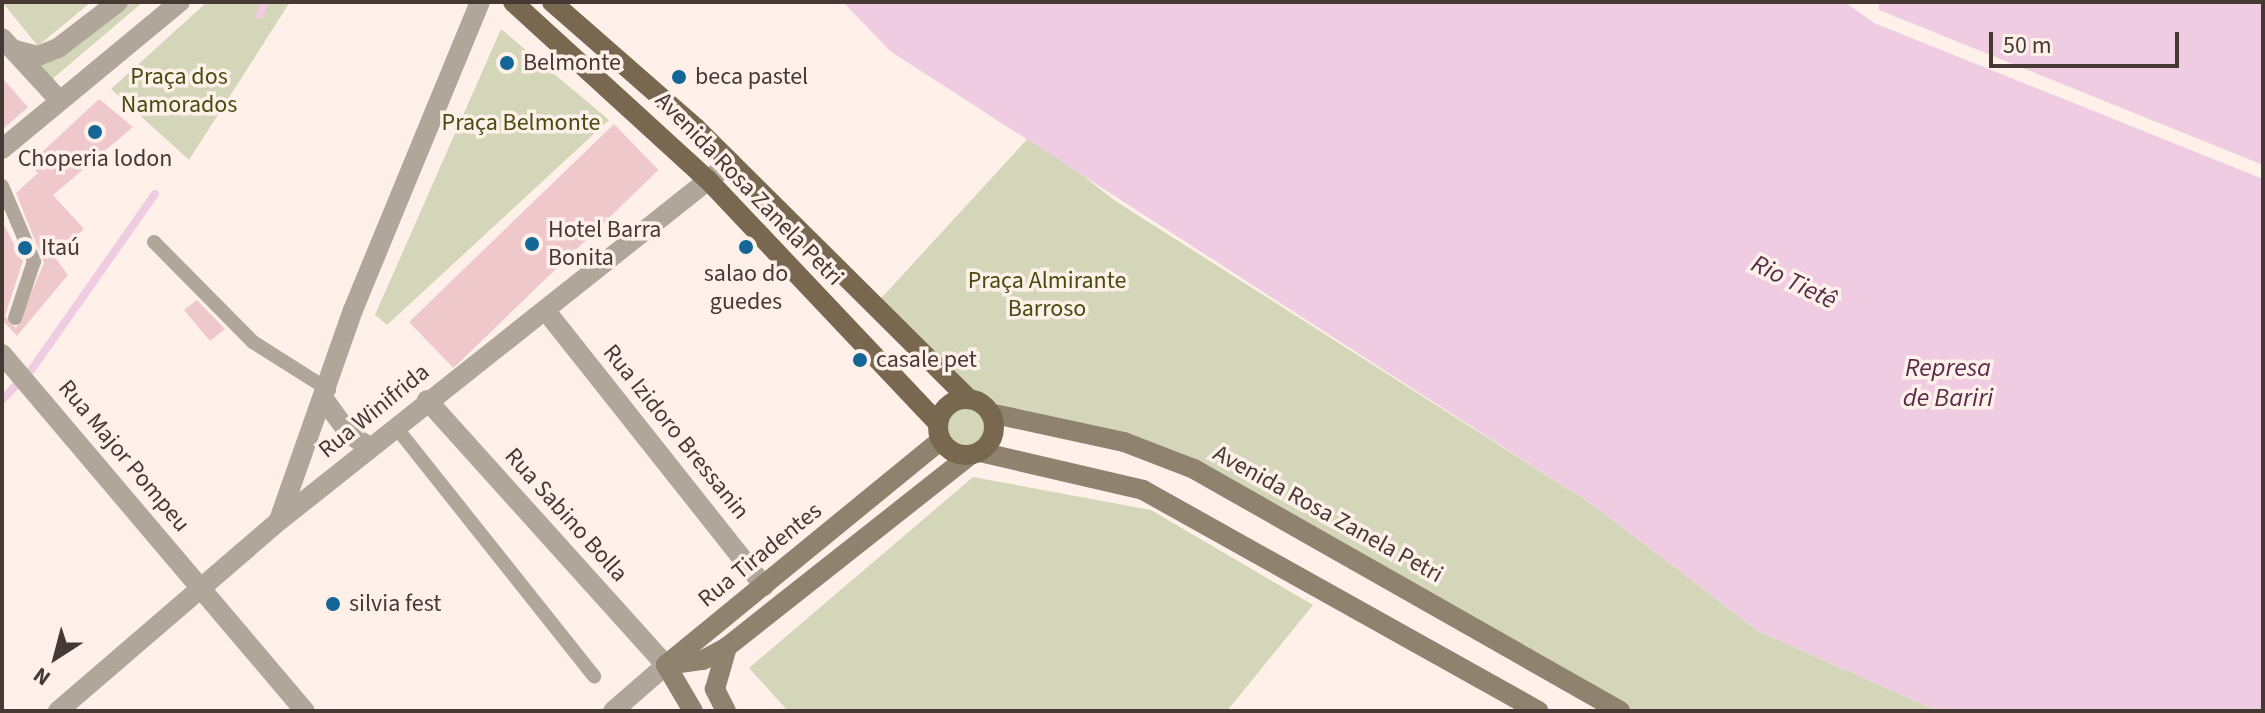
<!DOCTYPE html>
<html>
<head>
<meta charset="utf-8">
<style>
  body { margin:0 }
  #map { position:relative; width:2265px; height:713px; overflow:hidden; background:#fff1ea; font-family:"Source Sans 3",sans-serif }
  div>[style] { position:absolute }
  .green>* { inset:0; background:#d3d6b8 }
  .round { border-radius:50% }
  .water>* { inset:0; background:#efcce2 }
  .stream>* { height:8px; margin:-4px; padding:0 4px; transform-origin:4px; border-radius:4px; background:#efcce2 }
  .building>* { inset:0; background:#efc8cb; transform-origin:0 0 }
  .service>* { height:14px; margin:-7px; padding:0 7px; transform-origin:7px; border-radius:7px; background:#b0a79a }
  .minor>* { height:20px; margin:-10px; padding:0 10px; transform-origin:10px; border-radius:10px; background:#b0a79a }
  .tertiary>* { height:20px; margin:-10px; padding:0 10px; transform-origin:10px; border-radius:10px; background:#b0a79a }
  .secondary>* { height:20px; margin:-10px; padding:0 10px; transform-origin:10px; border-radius:10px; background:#8f826e }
  .primary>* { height:20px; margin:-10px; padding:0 10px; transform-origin:10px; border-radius:10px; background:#786850 }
  .primary>.ring { margin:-10px; padding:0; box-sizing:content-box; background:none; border:20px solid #786850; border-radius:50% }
  .dots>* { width:22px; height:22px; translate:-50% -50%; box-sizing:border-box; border:4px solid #fff1ea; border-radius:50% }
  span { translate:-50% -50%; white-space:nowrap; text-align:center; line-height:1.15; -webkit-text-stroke:7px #fff1ea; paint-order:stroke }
  .poi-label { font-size:24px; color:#463933 }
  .left { translate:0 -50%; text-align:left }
  .park-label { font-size:24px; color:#494b10 }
  .street-label { font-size:24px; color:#463933 }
  .water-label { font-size:26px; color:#592c4b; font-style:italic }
  .frame { position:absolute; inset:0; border:4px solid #463933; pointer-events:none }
  .north { position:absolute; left:16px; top:617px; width:80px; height:80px; -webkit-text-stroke:6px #fff1ea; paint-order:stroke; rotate:216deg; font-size:22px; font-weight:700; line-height:32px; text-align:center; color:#463933 }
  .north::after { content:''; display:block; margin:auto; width:28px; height:36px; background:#463933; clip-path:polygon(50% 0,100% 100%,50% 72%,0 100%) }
  .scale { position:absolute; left:1989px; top:32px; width:190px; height:36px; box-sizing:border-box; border:4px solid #463933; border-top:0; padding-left:10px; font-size:24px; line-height:28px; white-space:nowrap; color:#463933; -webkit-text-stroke:6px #fff1ea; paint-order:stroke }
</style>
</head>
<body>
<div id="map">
  <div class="green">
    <div style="clip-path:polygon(2px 2px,91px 2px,38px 46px)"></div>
    <div style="clip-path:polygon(125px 2px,143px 2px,50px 81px,31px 61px)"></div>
    <div style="clip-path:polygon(207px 2px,290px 2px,189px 160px,111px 89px)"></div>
    <div style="clip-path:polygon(501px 29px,609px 120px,387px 325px,375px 315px)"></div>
    <div style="clip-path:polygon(1031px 135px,1114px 200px,1593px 505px,1758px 631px,1938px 711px,1629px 711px,1115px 432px,981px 400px,875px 305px)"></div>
    <div class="round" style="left:941px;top:402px;width:48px;height:48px"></div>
    <div style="clip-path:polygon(973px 477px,1151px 510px,1313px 605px,1227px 711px,788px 711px,749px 668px)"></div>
  </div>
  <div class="water">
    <div style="clip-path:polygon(843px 2px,1845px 2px,1874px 23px,2263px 179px,2263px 711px,1938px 711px,1758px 631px,1593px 505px,890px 51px)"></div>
    <div style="clip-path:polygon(1879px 2px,2263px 2px,2263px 165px,1879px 10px)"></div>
  </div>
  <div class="stream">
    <div style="left:260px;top:15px;width:14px;rotate:-69deg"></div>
    <div style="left:2px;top:400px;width:43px;rotate:-45.9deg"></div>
    <div style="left:32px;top:369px;width:214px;rotate:-54.9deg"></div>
  </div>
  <div class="building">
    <div style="clip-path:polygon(2px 78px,28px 107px,2px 130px)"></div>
    <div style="clip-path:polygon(99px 99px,133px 127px,53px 195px,84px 229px,54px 256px,68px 275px,17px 336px,2px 320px,2px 221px,23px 261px,5px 316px,16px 328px,44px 263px,16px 193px,38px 173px,29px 164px)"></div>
    <div style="left:614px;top:124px;width:64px;height:285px;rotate:46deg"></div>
    <div style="clip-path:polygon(197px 300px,225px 329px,210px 341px,184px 310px)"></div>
  </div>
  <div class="service">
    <div style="left:2px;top:186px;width:82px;rotate:66.9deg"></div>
    <div style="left:34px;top:261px;width:60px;rotate:108.4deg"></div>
    <div style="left:154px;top:242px;width:141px;rotate:45.3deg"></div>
    <div style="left:253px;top:342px;width:90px;rotate:32.3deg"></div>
    <div style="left:395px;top:426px;width:320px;rotate:51.5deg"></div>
  </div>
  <div class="minor">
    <div style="left:546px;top:311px;width:351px;rotate:51.6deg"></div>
  </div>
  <div class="tertiary">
    <div style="left:2px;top:38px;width:84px;rotate:47.4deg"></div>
    <div style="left:15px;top:50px;width:24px;rotate:15deg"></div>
    <div style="left:38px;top:56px;width:22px;rotate:-22deg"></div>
    <div style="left:58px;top:48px;width:76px;rotate:-37.5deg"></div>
    <div style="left:2px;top:149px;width:231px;rotate:-39.6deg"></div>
    <div style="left:2px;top:354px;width:468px;rotate:49.7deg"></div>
    <div style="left:427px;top:400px;width:357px;rotate:48deg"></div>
    <div style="left:666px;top:665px;width:70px;rotate:139deg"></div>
    <div style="left:326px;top:402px;width:41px;rotate:54deg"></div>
    <div style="left:350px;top:435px;width:23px;rotate:31deg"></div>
    <div style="left:279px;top:520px;width:223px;rotate:-70.6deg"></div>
    <div style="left:353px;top:310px;width:333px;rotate:-67.6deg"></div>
    <div style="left:58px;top:711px;width:291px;rotate:-40.7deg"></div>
    <div style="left:279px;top:521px;width:577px;rotate:-38.46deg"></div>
  </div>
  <div class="secondary">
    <div style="left:990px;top:413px;width:137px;rotate:12.2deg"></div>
    <div style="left:1124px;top:442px;width:75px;rotate:21.1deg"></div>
    <div style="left:1194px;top:469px;width:490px;rotate:29.6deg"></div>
    <div style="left:980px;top:452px;width:167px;rotate:13.1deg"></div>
    <div style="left:1143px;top:490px;width:453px;rotate:29.2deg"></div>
    <div style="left:666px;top:665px;width:37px;rotate:-8deg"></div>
    <div style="left:703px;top:660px;width:27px;rotate:-28deg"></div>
    <div style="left:727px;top:647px;width:310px;rotate:-38.3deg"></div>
    <div style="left:666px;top:665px;width:355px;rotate:-39.3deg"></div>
    <div style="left:666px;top:665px;width:53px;rotate:59.6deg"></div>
    <div style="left:726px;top:711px;width:25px;rotate:-117deg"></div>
    <div style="left:715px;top:689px;width:44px;rotate:-74.1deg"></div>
  </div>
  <div class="primary">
    <div style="left:513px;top:2px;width:264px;rotate:42.4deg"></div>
    <div style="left:708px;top:180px;width:335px;rotate:46.6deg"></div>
    <div style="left:552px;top:2px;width:191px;rotate:41.2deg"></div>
    <div style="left:696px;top:128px;width:385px;rotate:44.8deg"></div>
    <div class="ring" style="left:938px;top:399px;width:36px;height:36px"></div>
  </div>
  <div class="dots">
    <div style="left:507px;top:63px;background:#136697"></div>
    <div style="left:679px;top:77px;background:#136697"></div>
    <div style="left:95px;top:132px;background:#136697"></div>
    <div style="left:532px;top:244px;background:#136697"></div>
    <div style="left:746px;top:247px;background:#136697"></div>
    <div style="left:25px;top:248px;background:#136697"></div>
    <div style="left:860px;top:360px;background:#136697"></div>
    <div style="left:333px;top:604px;background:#136697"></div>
  </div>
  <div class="poi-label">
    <span class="left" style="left:523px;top:63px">Belmonte</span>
    <span class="left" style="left:695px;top:77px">beca pastel</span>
    <span style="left:95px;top:159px">Choperia lodon</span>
    <span class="left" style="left:548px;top:244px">Hotel Barra<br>Bonita</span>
    <span class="left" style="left:41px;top:248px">Itaú</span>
    <span style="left:746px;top:288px">salao do<br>guedes</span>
    <span class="left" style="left:876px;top:360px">casale pet</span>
    <span class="left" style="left:349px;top:604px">silvia fest</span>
  </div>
  <div class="park-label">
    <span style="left:179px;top:91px">Praça dos<br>Namorados</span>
    <span style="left:521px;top:123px">Praça Belmonte</span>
    <span style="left:1047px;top:295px">Praça Almirante<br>Barroso</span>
  </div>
  <div class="street-label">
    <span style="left:749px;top:189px;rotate:46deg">Avenida Rosa Zanela Petri</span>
    <span style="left:374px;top:411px;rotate:-39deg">Rua Winifrida</span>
    <span style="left:676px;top:432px;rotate:51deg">Rua Izidoro Bressanin</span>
    <span style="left:124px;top:456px;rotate:50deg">Rua Major Pompeu</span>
    <span style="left:1328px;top:514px;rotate:29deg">Avenida Rosa Zanela Petri</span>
    <span style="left:566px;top:515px;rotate:48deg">Rua Sabino Bolla</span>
    <span style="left:760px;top:555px;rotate:-39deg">Rua Tiradentes</span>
  </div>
  <div class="water-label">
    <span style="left:1794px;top:282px;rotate:26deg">Rio Tietê</span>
    <span style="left:1948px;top:383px">Represa<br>de Bariri</span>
  </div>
  <div class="frame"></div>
  <div class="north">N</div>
  <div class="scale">50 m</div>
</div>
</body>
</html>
